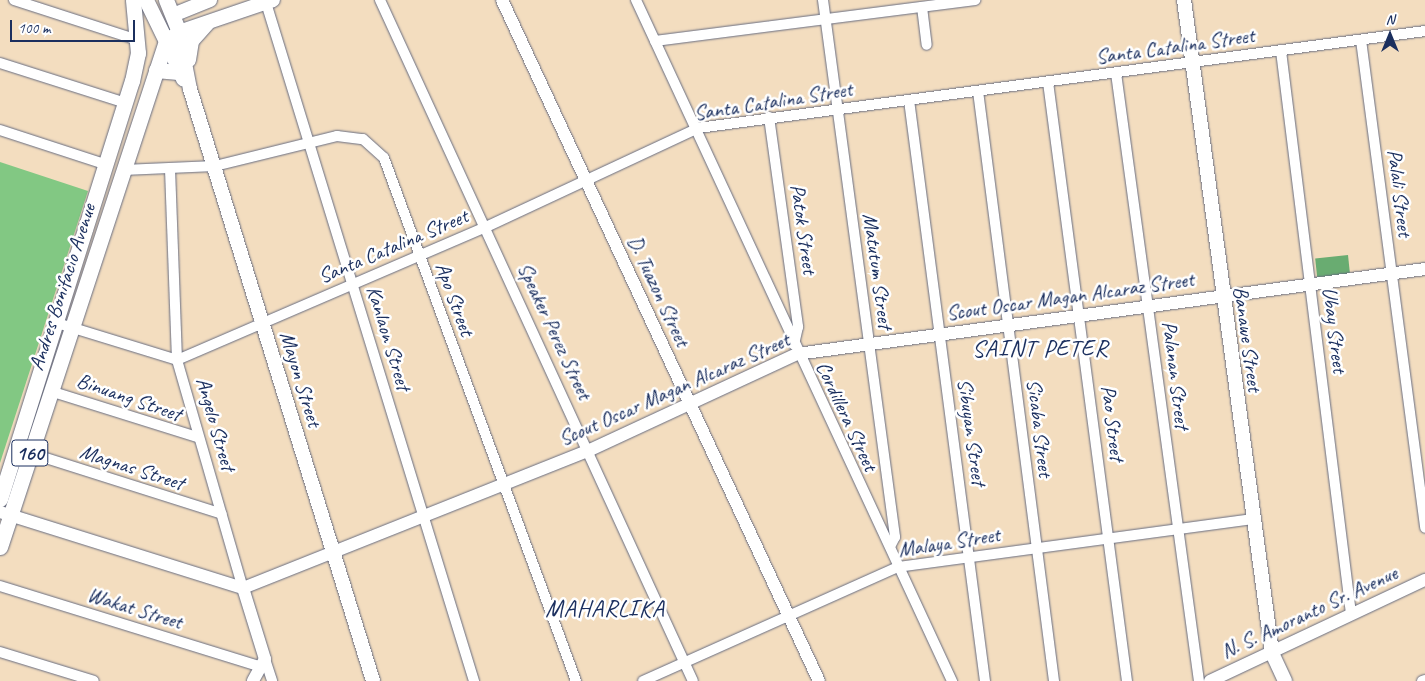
<!DOCTYPE html>
<html>
<head>
<meta charset="utf-8">
<style>
  body { margin:0 }
  #map { position:relative; width:1425px; height:681px; overflow:hidden; background:#f3ddbf; font-family:Caveat,sans-serif }
  div>[style] { position:absolute }
  .green>* { inset:0; background:#82c883 }
  .forest>* { inset:0; background:#69ac71; transform-origin:0 0 }
  .roads { filter:drop-shadow(0 0 1px #676c80) drop-shadow(0 0 1px #676c80) }
  .minor>* { height:10px; margin:-5px; padding:0 5px; transform-origin:5px; border-radius:5px; background:#fff }
  .tertiary>* { height:12px; margin:-6px; padding:0 6px; transform-origin:6px; border-radius:6px; background:#fff }
  .secondary>* { height:14px; margin:-7px; padding:0 7px; transform-origin:7px; border-radius:7px; background:#fff }
  .primary>* { height:15px; margin:-7.5px; padding:0 7.5px; transform-origin:7.5px; border-radius:7.5px; background:#fff }
  span { translate:-50% -50%; white-space:nowrap; text-align:center; line-height:1.15; -webkit-text-stroke:5px #fff; paint-order:stroke }
  .shield-label span { padding:1px 4px; background:#fff; border:1px solid; border-radius:4px; -webkit-text-stroke-width:0 }
  .shield-label { font-size:20px; color:#1b2f5e; font-weight:700 }
  .street-label { font-size:21px; color:#1b2f5e }
  .quarter-label { font-size:24px; color:#1b2f5e; letter-spacing:1px }
  .north { position:absolute; left:1365px; top:10px; width:50px; height:50px; -webkit-text-stroke:4px #fff; paint-order:stroke; rotate:0deg; font-size:14px; font-weight:700; line-height:20px; text-align:center; color:#1b2f5e }
  .north::after { content:''; display:block; margin:auto; width:18px; height:22px; background:#1b2f5e; clip-path:polygon(50% 0,100% 100%,50% 72%,0 100%) }
  .scale { position:absolute; left:10px; top:20px; width:125px; height:22px; box-sizing:border-box; border:2px solid #1b2f5e; border-top:0; padding-left:6px; font-size:15px; line-height:18px; white-space:nowrap; color:#1b2f5e; -webkit-text-stroke:4px #fff; paint-order:stroke }
</style>
</head>
<body>
<div id="map">
  <div class="green">
    <div style="clip-path:polygon(0 162px,88px 191px,0 463px)"></div>
  </div>
  <div class="forest">
    <div style="left:1348px;top:255px;width:19px;height:33px;rotate:84deg"></div>
  </div>
  <div class="roads">
    <div class="minor">
      <div style="left:14px;top:0;width:130px;rotate:17.9deg"></div>
      <div style="left:380px;top:0;width:749px;rotate:65.32deg"></div>
      <div style="left:636px;top:0;width:751px;rotate:65.11deg"></div>
      <div style="left:823px;top:0;width:542px;rotate:82.36deg"></div>
      <div style="left:895px;top:537px;width:9px;rotate:117deg"></div>
      <div style="left:267px;top:6px;width:706px;rotate:72.95deg"></div>
      <div style="left:922px;top:7px;width:38px;rotate:83deg"></div>
      <div style="left:1361px;top:40px;width:492px;rotate:82.5deg"></div>
      <div style="left:655px;top:41px;width:323px;rotate:-7.3deg"></div>
      <div style="left:1281px;top:51px;width:567px;rotate:82.91deg"></div>
      <div style="left:0;top:63px;width:132px;rotate:17.6deg"></div>
      <div style="left:1116px;top:73px;width:614px;rotate:82.23deg"></div>
      <div style="left:1048px;top:82px;width:604px;rotate:82.49deg"></div>
      <div style="left:978px;top:91px;width:595px;rotate:82.66deg"></div>
      <div style="left:909px;top:100px;width:586px;rotate:82.55deg"></div>
      <div style="left:769px;top:117px;width:212px;rotate:82.1deg"></div>
      <div style="left:798px;top:327px;width:18px;rotate:103deg"></div>
      <div style="left:0;top:130px;width:113px;rotate:18.1deg"></div>
      <div style="left:170px;top:169px;width:191px;rotate:87.9deg"></div>
      <div style="left:177px;top:360px;width:237px;rotate:73.9deg"></div>
      <div style="left:123px;top:170px;width:92px;rotate:-2.5deg"></div>
      <div style="left:215px;top:166px;width:126px;rotate:-13.8deg"></div>
      <div style="left:337px;top:136px;width:26px;rotate:7deg"></div>
      <div style="left:363px;top:139px;width:28px;rotate:42deg"></div>
      <div style="left:384px;top:158px;width:557px;rotate:69.84deg"></div>
      <div style="left:57px;top:323px;width:126px;rotate:17.1deg"></div>
      <div style="left:177px;top:360px;width:336px;rotate:-23.3deg"></div>
      <div style="left:486px;top:227px;width:234px;rotate:-25deg"></div>
      <div style="left:698px;top:128px;width:733px;rotate:-7.6deg"></div>
      <div style="left:50px;top:391px;width:154px;rotate:17.4deg"></div>
      <div style="left:30px;top:453px;width:201px;rotate:17.6deg"></div>
      <div style="left:0;top:586px;width:271px;rotate:17.2deg"></div>
      <div style="left:0;top:652px;width:98px;rotate:17.1deg"></div>
      <div style="left:265px;top:659px;width:23px;rotate:72deg"></div>
      <div style="left:643px;top:681px;width:279px;rotate:-24.1deg"></div>
      <div style="left:898px;top:567px;width:357px;rotate:-7.7deg"></div>
      <div style="left:1422px;top:681px;width:3px;rotate:-18deg"></div>
    </div>
    <div class="tertiary">
      <div style="left:502px;top:0;width:751px;rotate:65.04deg"></div>
      <div style="left:0;top:512px;width:255px;rotate:17.4deg"></div>
      <div style="left:243px;top:588px;width:373px;rotate:-21.7deg"></div>
      <div style="left:590px;top:450px;width:228px;rotate:-24.9deg"></div>
      <div style="left:797px;top:354px;width:634px;rotate:-7.71deg"></div>
      <div style="left:243px;top:588px;width:74px;rotate:72.8deg"></div>
      <div style="left:265px;top:659px;width:25px;rotate:119deg"></div>
      <div style="left:1210px;top:681px;width:238px;rotate:-25.2deg"></div>
    </div>
    <div class="secondary">
      <div style="left:273px;top:0;width:99px;rotate:161.2deg"></div>
      <div style="left:179px;top:32px;width:58px;rotate:79.1deg"></div>
      <div style="left:190px;top:89px;width:620px;rotate:72.82deg"></div>
      <div style="left:1184px;top:0;width:659px;rotate:82.32deg"></div>
      <div style="left:1272px;top:653px;width:31px;rotate:65deg"></div>
      <div style="left:173px;top:15px;width:40px;rotate:-22deg"></div>
      <div style="left:166px;top:41px;width:42px;rotate:65.9deg"></div>
      <div style="left:189px;top:60px;width:19px;rotate:-81deg"></div>
      <div style="left:192px;top:41px;width:24px;rotate:-48deg"></div>
    </div>
    <div class="primary">
      <div style="left:146px;top:0;width:46px;rotate:64deg"></div>
      <div style="left:156px;top:70px;width:22px;rotate:5deg"></div>
      <div style="left:0;top:499px;width:438px;rotate:-72.5deg"></div>
      <div style="left:132px;top:81px;width:29px;rotate:-78deg"></div>
      <div style="left:138px;top:53px;width:53px;rotate:-95.4deg"></div>
      <div style="left:0;top:547px;width:533px;rotate:-71.84deg"></div>
      <div style="left:166px;top:41px;width:16px;rotate:-35deg"></div>
      <div style="left:179px;top:32px;width:35px;rotate:-112deg"></div>
    </div>
  </div>
  <div class="shield-label">
    <span style="left:30px;top:453px">160</span>
  </div>
  <div class="street-label">
    <span style="left:1175px;top:46px;rotate:-8deg">Santa Catalina Street</span>
    <span style="left:773px;top:101px;rotate:-9deg">Santa Catalina Street</span>
    <span style="left:1400px;top:193px;rotate:83deg">Palali Street</span>
    <span style="left:804px;top:229px;rotate:82deg">Patok Street</span>
    <span style="left:393px;top:246px;rotate:-23deg">Santa Catalina Street</span>
    <span style="left:878px;top:271px;rotate:82deg">Matutum Street</span>
    <span style="left:62px;top:287px;rotate:-72deg">Andres Bonifacio Avenue</span>
    <span style="left:659px;top:291px;rotate:65deg">D. Tuazon Street</span>
    <span style="left:1070px;top:296px;rotate:-8deg">Scout Oscar Magan Alcaraz Street</span>
    <span style="left:455px;top:299px;rotate:70deg">Apo Street</span>
    <span style="left:1335px;top:330px;rotate:83deg">Ubay Street</span>
    <span style="left:555px;top:331px;rotate:65deg">Speaker Perez Street</span>
    <span style="left:389px;top:338px;rotate:73deg">Kanlaon Street</span>
    <span style="left:1248px;top:339px;rotate:82deg">Banawe Street</span>
    <span style="left:1176px;top:375px;rotate:83deg">Palanan Street</span>
    <span style="left:301px;top:379px;rotate:73deg">Mayon Street</span>
    <span style="left:674px;top:389px;rotate:-24deg">Scout Oscar Magan Alcaraz Street</span>
    <span style="left:129px;top:397px;rotate:19deg">Binuang Street</span>
    <span style="left:847px;top:416px;rotate:65deg">Cordillera Street</span>
    <span style="left:1113px;top:423px;rotate:83deg">Pao Street</span>
    <span style="left:216px;top:424px;rotate:74deg">Angelo Street</span>
    <span style="left:1040px;top:428px;rotate:83deg">Sicaba Street</span>
    <span style="left:972px;top:432px;rotate:82deg">Sibuyan Street</span>
    <span style="left:132px;top:467px;rotate:18deg">Magnas Street</span>
    <span style="left:949px;top:542px;rotate:-9deg">Malaya Street</span>
    <span style="left:135px;top:608px;rotate:17deg">Wakat Street</span>
    <span style="left:1309px;top:612px;rotate:-25deg">N. S. Amoranto Sr. Avenue</span>
  </div>
  <div class="quarter-label">
    <span style="left:1040px;top:349px">SAINT PETER</span>
    <span style="left:605px;top:609px">MAHARLIKA</span>
  </div>
  <div class="north">N</div>
  <div class="scale">100 m</div>
</div>
</body>
</html>
